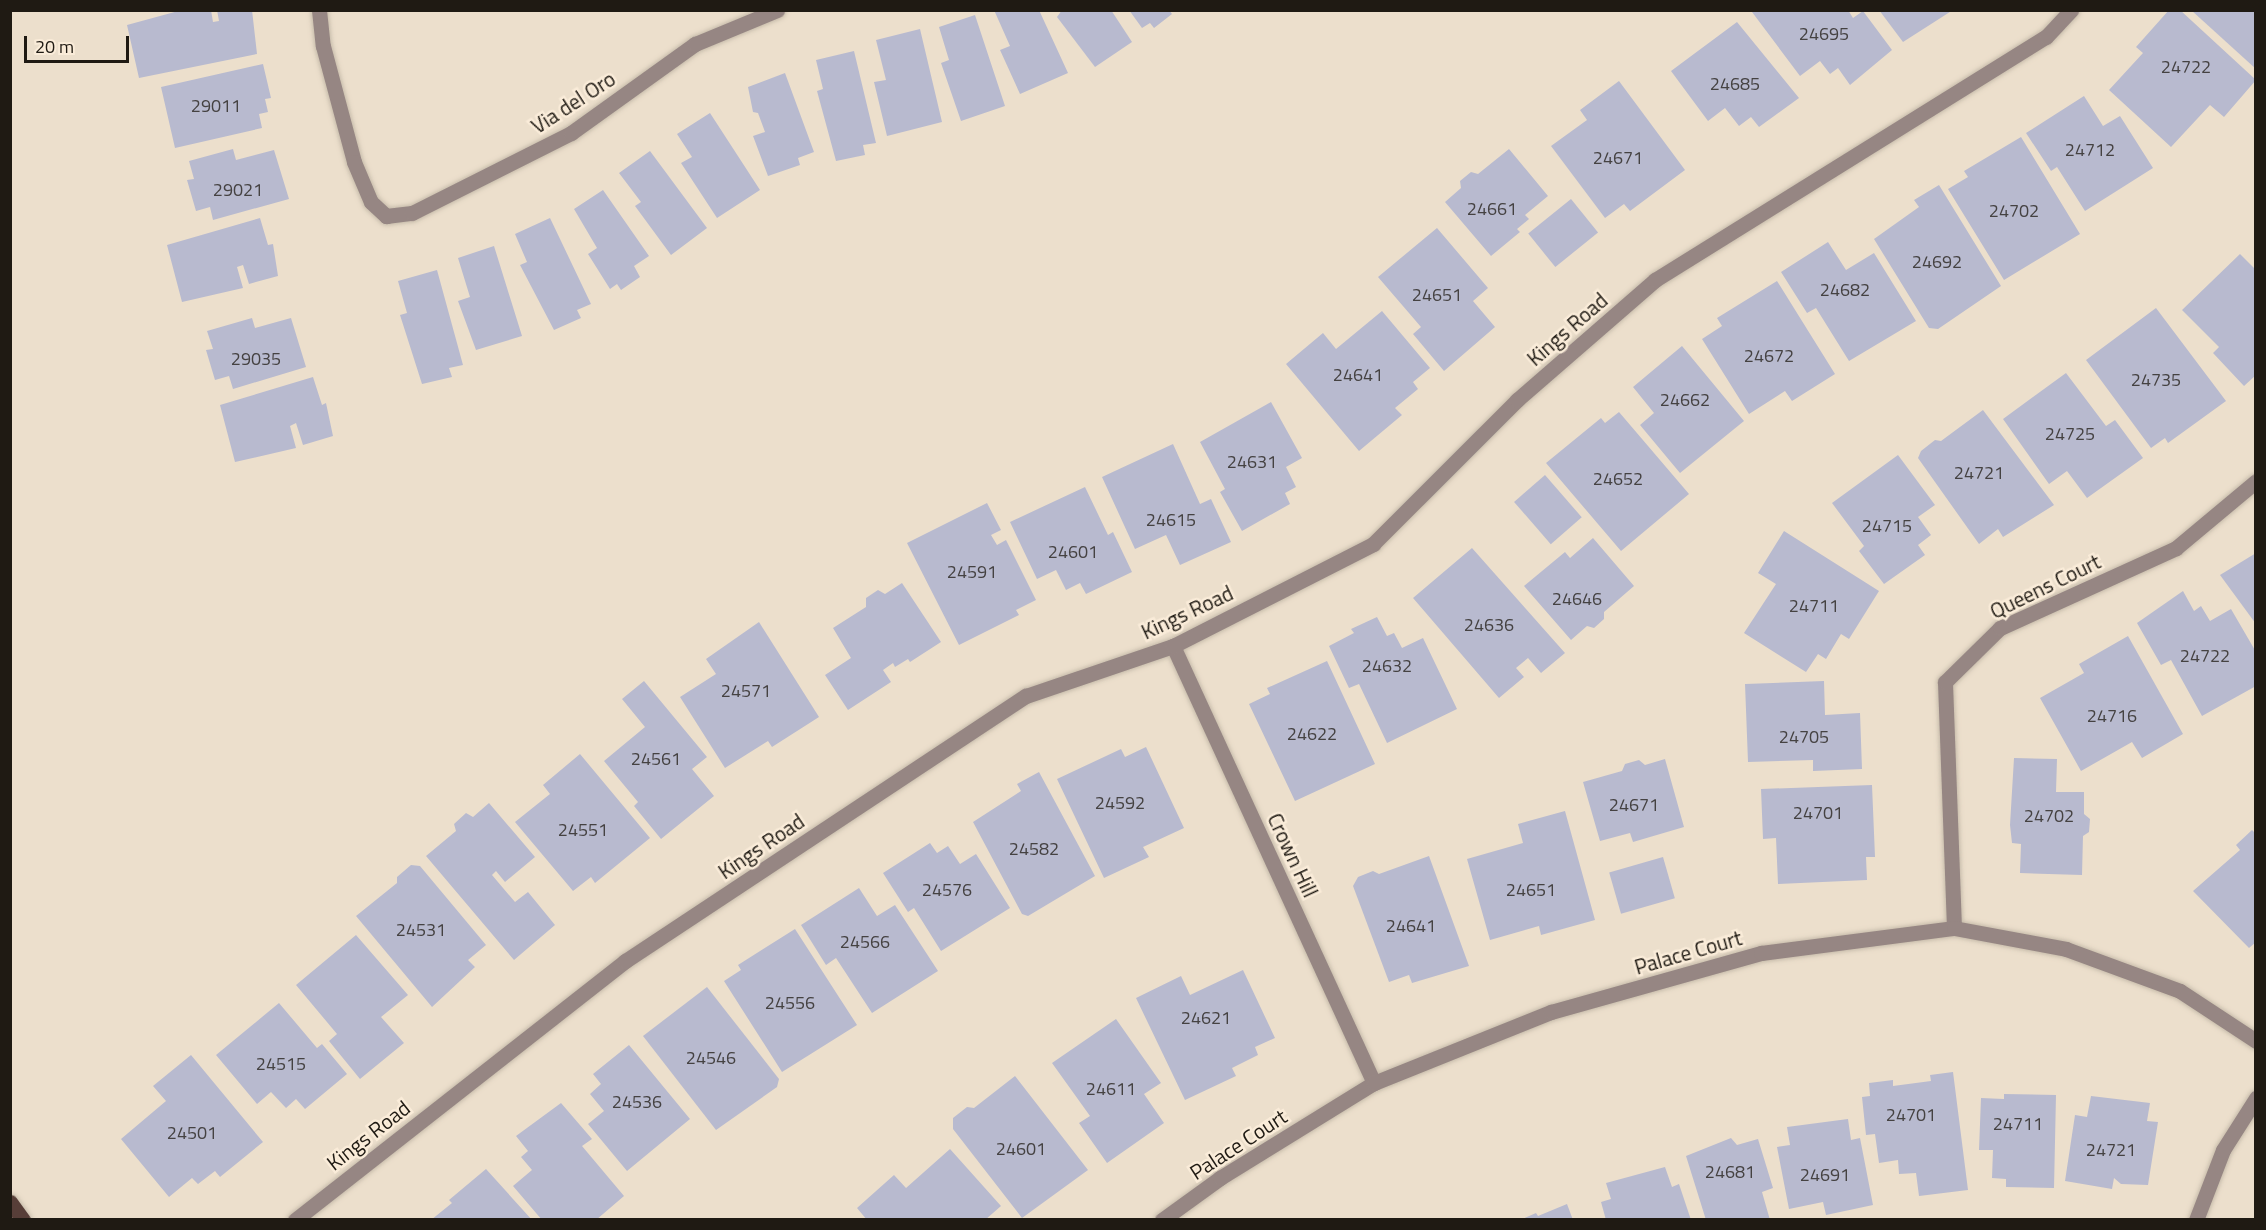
<!DOCTYPE html>
<html>
<head>
<meta charset="utf-8">
<style>
  body { margin:0 }
  #map { position:relative; width:2266px; height:1230px; overflow:hidden; background:#ecdfcc; font-family:"Titillium Web",sans-serif }
  div>[style] { position:absolute }
  .building>* { inset:0; background:#b8bacf; transform-origin:0 0 }
  .roads { filter:drop-shadow(0 0 2px #c7bcab) drop-shadow(0 0 2px #c7bcab) }
  .minor>* { height:15px; margin:-7.5px; padding:0 7.5px; transform-origin:7.5px; border-radius:7.5px; background:#968683 }
  .major>* { height:15px; margin:-7.5px; padding:0 7.5px; transform-origin:7.5px; border-radius:7.5px; background:#573e38 }
  span { translate:-50% -50%; white-space:nowrap; text-align:center; line-height:1.15; -webkit-text-stroke:5px #faecd9; paint-order:stroke }
  .number-label { font-size:18px; color:#454242 }
  .number-label span { -webkit-text-stroke-width:0 }
  .street-label { font-size:21px; color:#1f1a13 }
  .frame { position:absolute; inset:0; border:12px solid #1f1a13; pointer-events:none }
  .scale { position:absolute; left:24px; top:36px; width:105px; height:27px; box-sizing:border-box; border:3px solid #1f1a13; border-top:0; padding-left:8px; font-size:18px; line-height:21px; white-space:nowrap; color:#1f1a13; -webkit-text-stroke:4px #faecd9; paint-order:stroke }
</style>
</head>
<body>
<div id="map">
  <div class="building">
    <div style="clip-path:polygon(182px 10px,211px 10px,213px 22px,219px 21px,217px 10px,252px 10px,257px 54px,139px 78px,127px 25px)"></div>
    <div style="clip-path:polygon(994px 10px,1039px 10px,1068px 73px,1020px 94px,1000px 50px,1010px 46px)"></div>
    <div style="clip-path:polygon(1062px 10px,1111px 10px,1132px 42px,1095px 67px,1057px 17px)"></div>
    <div style="clip-path:polygon(1129px 10px,1169px 10px,1172px 14px,1154px 28px,1150px 23px,1142px 28px)"></div>
    <div style="clip-path:polygon(1848px 10px,1853px 18px,1863px 11px,1892px 50px,1850px 85px,1838px 68px,1830px 74px,1820px 61px,1800px 76px,1752px 12px)"></div>
    <div style="clip-path:polygon(1879px 10px,1953px 10px,1903px 42px)"></div>
    <div style="clip-path:polygon(2169px 10px,2180px 10px,2256px 80px,2224px 117px,2210px 105px,2171px 147px,2109px 90px,2143px 53px,2136px 47px)"></div>
    <div style="clip-path:polygon(2191px 10px,2256px 10px,2256px 69px)"></div>
    <div style="clip-path:polygon(975px 15px,1005px 106px,961px 121px,941px 63px,949px 60px,939px 27px)"></div>
    <div style="clip-path:polygon(1737px 22px,1799px 98px,1759px 127px,1751px 117px,1739px 126px,1725px 108px,1708px 121px,1671px 71px)"></div>
    <div style="clip-path:polygon(920px 29px,942px 122px,887px 136px,874px 82px,886px 80px,876px 40px)"></div>
    <div style="clip-path:polygon(854px 51px,876px 143px,863px 145px,865px 155px,836px 161px,817px 91px,823px 89px,816px 60px)"></div>
    <div style="clip-path:polygon(263px 64px,271px 98px,265px 99px,268px 112px,259px 114px,262px 128px,175px 148px,161px 87px)"></div>
    <div style="clip-path:polygon(785px 73px,814px 152px,798px 158px,800px 165px,768px 176px,753px 136px,765px 132px,758px 113px,753px 112px,748px 87px)"></div>
    <div style="clip-path:polygon(1619px 81px,1685px 170px,1630px 211px,1624px 204px,1605px 218px,1551px 146px,1587px 120px,1580px 110px)"></div>
    <div style="clip-path:polygon(2084px 96px,2103px 126px,2120px 116px,2153px 168px,2085px 211px,2057px 167px,2051px 171px,2026px 133px)"></div>
    <div style="clip-path:polygon(710px 113px,760px 190px,717px 218px,681px 163px,692px 157px,677px 134px)"></div>
    <div style="clip-path:polygon(2021px 137px,2080px 234px,2004px 280px,1948px 189px,1968px 177px,1964px 171px)"></div>
    <div style="clip-path:polygon(233px 149px,236px 160px,274px 150px,289px 199px,213px 220px,210px 207px,196px 211px,187px 180px,194px 179px,189px 161px)"></div>
    <div style="clip-path:polygon(1509px 149px,1548px 196px,1525px 215px,1529px 219px,1517px 229px,1520px 232px,1491px 256px,1445px 202px,1461px 188px,1460px 181px,1471px 172px,1478px 174px)"></div>
    <div style="clip-path:polygon(650px 151px,707px 228px,671px 255px,635px 206px,641px 202px,619px 173px)"></div>
    <div style="clip-path:polygon(1939px 185px,2001px 286px,1938px 329px,1929px 328px,1874px 239px,1919px 207px,1914px 200px)"></div>
    <div style="clip-path:polygon(603px 190px,649px 256px,634px 266px,640px 277px,621px 290px,617px 284px,610px 289px,588px 254px,597px 248px,574px 209px)"></div>
    <div style="left:1571px;top:199px;width:43px;height:55px;rotate:51deg"></div>
    <div style="clip-path:polygon(260px 218px,268px 245px,273px 244px,278px 276px,249px 284px,243px 265px,237px 267px,243px 288px,182px 302px,167px 245px)"></div>
    <div style="clip-path:polygon(550px 218px,591px 304px,577px 310px,581px 318px,554px 330px,520px 265px,527px 262px,515px 234px)"></div>
    <div style="clip-path:polygon(1437px 228px,1488px 288px,1473px 301px,1495px 327px,1444px 371px,1413px 334px,1421px 327px,1378px 277px)"></div>
    <div style="clip-path:polygon(1828px 242px,1846px 270px,1874px 253px,1916px 321px,1849px 361px,1816px 308px,1807px 313px,1781px 272px)"></div>
    <div style="clip-path:polygon(494px 246px,522px 336px,476px 350px,458px 301px,470px 297px,458px 258px)"></div>
    <div style="clip-path:polygon(2240px 254px,2256px 270px,2256px 375px,2244px 386px,2213px 353px,2219px 347px,2182px 310px)"></div>
    <div style="clip-path:polygon(437px 270px,463px 365px,449px 368px,452px 377px,422px 384px,400px 315px,407px 313px,398px 281px)"></div>
    <div style="clip-path:polygon(1777px 281px,1835px 374px,1792px 401px,1785px 391px,1749px 414px,1702px 339px,1722px 326px,1717px 318px)"></div>
    <div style="clip-path:polygon(2156px 308px,2226px 401px,2168px 443px,2165px 438px,2151px 448px,2086px 360px)"></div>
    <div style="clip-path:polygon(1382px 311px,1430px 368px,1413px 382px,1418px 389px,1395px 408px,1402px 415px,1359px 451px,1286px 364px,1323px 333px,1336px 349px)"></div>
    <div style="clip-path:polygon(252px 318px,255px 328px,291px 318px,306px 367px,233px 389px,229px 376px,215px 380px,206px 350px,213px 349px,207px 331px)"></div>
    <div style="clip-path:polygon(1682px 346px,1744px 421px,1680px 473px,1640px 425px,1654px 413px,1633px 387px)"></div>
    <div style="clip-path:polygon(2066px 373px,2106px 426px,2115px 420px,2143px 458px,2087px 498px,2067px 471px,2049px 484px,2003px 419px)"></div>
    <div style="clip-path:polygon(313px 377px,322px 405px,326px 403px,333px 436px,303px 445px,296px 423px,290px 426px,296px 448px,235px 462px,220px 405px)"></div>
    <div style="clip-path:polygon(1271px 402px,1302px 458px,1286px 467px,1296px 487px,1285px 493px,1290px 504px,1242px 531px,1220px 492px,1225px 489px,1200px 442px)"></div>
    <div style="clip-path:polygon(1983px 410px,2054px 505px,2003px 537px,1998px 529px,1979px 544px,1918px 458px,1921px 451px,1935px 440px,1941px 441px)"></div>
    <div style="clip-path:polygon(1619px 412px,1689px 494px,1621px 551px,1546px 463px,1601px 418px,1605px 423px)"></div>
    <div style="clip-path:polygon(1173px 444px,1200px 504px,1211px 499px,1231px 542px,1180px 565px,1166px 535px,1135px 549px,1102px 477px)"></div>
    <div style="clip-path:polygon(1898px 455px,1935px 505px,1918px 517px,1931px 535px,1918px 545px,1925px 555px,1884px 584px,1859px 551px,1864px 546px,1832px 503px)"></div>
    <div style="left:1545px;top:475px;width:56px;height:41px;rotate:49deg"></div>
    <div style="clip-path:polygon(1085px 487px,1108px 535px,1113px 532px,1132px 572px,1086px 594px,1080px 583px,1066px 590px,1056px 570px,1037px 579px,1010px 522px)"></div>
    <div style="clip-path:polygon(987px 503px,1001px 530px,991px 535px,997px 545px,1006px 540px,1036px 600px,1016px 610px,1019px 615px,959px 645px,907px 543px)"></div>
    <div style="clip-path:polygon(1784px 531px,1879px 591px,1849px 639px,1841px 634px,1826px 659px,1818px 654px,1806px 672px,1744px 633px,1776px 584px,1758px 573px)"></div>
    <div style="clip-path:polygon(1593px 538px,1634px 586px,1604px 612px,1604px 619px,1594px 628px,1587px 626px,1571px 640px,1524px 586px,1565px 552px,1570px 558px)"></div>
    <div style="clip-path:polygon(1472px 548px,1565px 653px,1541px 673px,1528px 658px,1516px 668px,1524px 677px,1499px 698px,1413px 598px)"></div>
    <div style="clip-path:polygon(2256px 553px,2256px 624px,2220px 575px)"></div>
    <div style="clip-path:polygon(902px 583px,941px 642px,910px 662px,908px 659px,895px 667px,893px 663px,883px 670px,891px 682px,848px 710px,825px 675px,851px 658px,833px 628px,866px 607px,866px 598px,878px 590px,885px 594px)"></div>
    <div style="clip-path:polygon(2183px 591px,2194px 611px,2201px 606px,2210px 621px,2231px 609px,2256px 652px,2256px 686px,2202px 716px,2171px 660px,2161px 665px,2137px 623px)"></div>
    <div style="clip-path:polygon(1377px 617px,1387px 636px,1394px 633px,1402px 648px,1423px 638px,1457px 709px,1387px 743px,1359px 684px,1349px 688px,1329px 646px,1354px 633px,1351px 629px)"></div>
    <div style="clip-path:polygon(759px 622px,819px 717px,772px 747px,768px 741px,725px 768px,680px 697px,716px 674px,706px 659px)"></div>
    <div style="clip-path:polygon(2128px 636px,2183px 734px,2142px 758px,2132px 742px,2081px 771px,2040px 698px,2084px 673px,2079px 664px)"></div>
    <div style="clip-path:polygon(1327px 661px,1375px 764px,1295px 801px,1249px 704px,1270px 694px,1267px 688px)"></div>
    <div style="clip-path:polygon(644px 681px,707px 757px,692px 769px,714px 796px,661px 839px,634px 806px,638px 802px,604px 761px,645px 727px,622px 699px)"></div>
    <div style="clip-path:polygon(1824px 681px,1825px 715px,1860px 713px,1862px 769px,1813px 771px,1813px 760px,1748px 762px,1745px 684px)"></div>
    <div style="clip-path:polygon(1146px 747px,1184px 828px,1143px 847px,1149px 857px,1104px 878px,1057px 779px,1121px 749px,1125px 757px)"></div>
    <div style="clip-path:polygon(580px 754px,650px 838px,595px 883px,591px 877px,573px 891px,515px 822px,550px 794px,543px 785px)"></div>
    <div style="clip-path:polygon(2014px 758px,2057px 759px,2056px 792px,2084px 792px,2084px 814px,2090px 819px,2089px 832px,2083px 836px,2082px 875px,2020px 873px,2021px 844px,2012px 843px,2010px 825px)"></div>
    <div style="clip-path:polygon(1665px 759px,1684px 827px,1633px 842px,1630px 833px,1600px 841px,1583px 782px,1622px 771px,1625px 764px,1639px 760px,1645px 765px)"></div>
    <div style="clip-path:polygon(1039px 772px,1095px 876px,1028px 916px,1022px 914px,973px 822px,1021px 791px,1017px 784px)"></div>
    <div style="clip-path:polygon(1872px 785px,1875px 857px,1866px 857px,1867px 880px,1778px 884px,1776px 838px,1763px 839px,1761px 789px)"></div>
    <div style="clip-path:polygon(489px 803px,535px 857px,505px 882px,496px 871px,492px 875px,515px 902px,528px 892px,555px 925px,514px 960px,426px 856px,456px 831px,454px 824px,466px 813px,473px 817px)"></div>
    <div style="clip-path:polygon(1565px 811px,1595px 920px,1541px 935px,1539px 926px,1490px 940px,1467px 859px,1523px 843px,1518px 824px)"></div>
    <div style="clip-path:polygon(2252px 830px,2256px 834px,2256px 942px,2249px 948px,2193px 891px,2240px 850px,2236px 845px)"></div>
    <div style="clip-path:polygon(930px 843px,937px 853px,948px 846px,960px 864px,976px 854px,1010px 908px,941px 951px,914px 908px,908px 912px,883px 873px)"></div>
    <div style="clip-path:polygon(1429px 856px,1469px 966px,1412px 983px,1409px 975px,1389px 982px,1353px 886px,1358px 877px,1373px 871px,1379px 874px)"></div>
    <div style="left:1663px;top:857px;width:43px;height:56px;rotate:74deg"></div>
    <div style="clip-path:polygon(411px 865px,420px 866px,486px 945px,468px 960px,475px 967px,432px 1007px,356px 916px,397px 883px,397px 877px)"></div>
    <div style="clip-path:polygon(859px 888px,877px 916px,895px 905px,938px 971px,872px 1013px,836px 958px,826px 965px,801px 925px)"></div>
    <div style="clip-path:polygon(795px 929px,857px 1025px,782px 1072px,724px 981px,741px 970px,738px 965px)"></div>
    <div style="clip-path:polygon(356px 935px,408px 995px,381px 1017px,404px 1043px,360px 1079px,329px 1041px,337px 1034px,296px 985px)"></div>
    <div style="clip-path:polygon(1243px 970px,1275px 1038px,1255px 1047px,1258px 1055px,1232px 1068px,1236px 1076px,1185px 1100px,1136px 998px,1181px 976px,1190px 995px)"></div>
    <div style="clip-path:polygon(707px 987px,779px 1079px,777px 1087px,716px 1130px,643px 1036px)"></div>
    <div style="clip-path:polygon(279px 1003px,317px 1048px,322px 1044px,347px 1074px,305px 1109px,296px 1099px,286px 1108px,271px 1092px,257px 1104px,216px 1055px)"></div>
    <div style="clip-path:polygon(1116px 1019px,1161px 1083px,1144px 1094px,1164px 1123px,1107px 1163px,1079px 1123px,1090px 1116px,1052px 1063px)"></div>
    <div style="clip-path:polygon(629px 1045px,690px 1119px,627px 1171px,588px 1124px,604px 1111px,590px 1094px,601px 1084px,593px 1074px)"></div>
    <div style="clip-path:polygon(191px 1055px,263px 1142px,220px 1177px,215px 1171px,198px 1184px,192px 1178px,169px 1197px,121px 1139px,166px 1101px,153px 1086px)"></div>
    <div style="clip-path:polygon(1953px 1072px,1968px 1190px,1919px 1196px,1916px 1173px,1899px 1174px,1898px 1160px,1879px 1163px,1875px 1134px,1866px 1135px,1862px 1097px,1870px 1096px,1869px 1083px,1893px 1080px,1893px 1086px,1931px 1081px,1930px 1075px)"></div>
    <div style="clip-path:polygon(1015px 1076px,1088px 1170px,1022px 1218px,953px 1129px,953px 1118px,967px 1107px,974px 1108px)"></div>
    <div style="clip-path:polygon(2004px 1094px,2056px 1095px,2054px 1188px,2006px 1187px,2006px 1179px,1992px 1178px,1993px 1150px,1979px 1150px,1981px 1098px,2004px 1099px)"></div>
    <div style="clip-path:polygon(2091px 1096px,2150px 1103px,2147px 1121px,2158px 1122px,2148px 1185px,2121px 1184px,2114px 1178px,2112px 1189px,2065px 1181px,2075px 1115px,2087px 1117px)"></div>
    <div style="clip-path:polygon(561px 1103px,592px 1139px,582px 1146px,624px 1196px,596px 1220px,542px 1220px,513px 1186px,532px 1170px,521px 1157px,528px 1151px,516px 1136px)"></div>
    <div style="clip-path:polygon(1848px 1119px,1851px 1140px,1860px 1138px,1873px 1205px,1826px 1215px,1823px 1202px,1789px 1209px,1777px 1147px,1790px 1145px,1787px 1127px)"></div>
    <div style="clip-path:polygon(1731px 1138px,1737px 1145px,1758px 1139px,1773px 1188px,1762px 1192px,1770px 1220px,1706px 1220px,1686px 1156px)"></div>
    <div style="clip-path:polygon(950px 1149px,1001px 1206px,985px 1220px,867px 1220px,857px 1208px,894px 1175px,906px 1188px)"></div>
    <div style="clip-path:polygon(1665px 1167px,1672px 1187px,1679px 1184px,1691px 1220px,1606px 1220px,1601px 1202px,1611px 1199px,1606px 1183px)"></div>
    <div style="clip-path:polygon(486px 1169px,532px 1220px,431px 1220px,452px 1203px,449px 1200px)"></div>
    <div style="clip-path:polygon(1567px 1204px,1573px 1220px,1520px 1220px,1536px 1213px,1538px 1216px)"></div>
  </div>
  <div class="roads">
    <div class="minor">
      <div style="left:319px;top:10px;width:36px;rotate:84deg"></div>
      <div style="left:323px;top:46px;width:120px;rotate:75deg"></div>
      <div style="left:354px;top:162px;width:43px;rotate:67deg"></div>
      <div style="left:371px;top:202px;width:21px;rotate:43deg"></div>
      <div style="left:386px;top:216px;width:26px;rotate:-7deg"></div>
      <div style="left:412px;top:213px;width:178px;rotate:-26.7deg"></div>
      <div style="left:571px;top:133px;width:153px;rotate:-35.7deg"></div>
      <div style="left:695px;top:44px;width:89px;rotate:-22.5deg"></div>
      <div style="left:1173px;top:646px;width:481px;rotate:65.3deg"></div>
      <div style="left:1954px;top:928px;width:246px;rotate:-92.1deg"></div>
      <div style="left:1945px;top:682px;width:77px;rotate:-44.5deg"></div>
      <div style="left:2000px;top:628px;width:193px;rotate:-24.4deg"></div>
      <div style="left:2176px;top:548px;width:104px;rotate:-39.9deg"></div>
      <div style="left:295px;top:1220px;width:420px;rotate:-38.1deg"></div>
      <div style="left:625px;top:961px;width:481px;rotate:-33.5deg"></div>
      <div style="left:1026px;top:696px;width:155px;rotate:-18.8deg"></div>
      <div style="left:1173px;top:646px;width:225px;rotate:-27deg"></div>
      <div style="left:1373px;top:544px;width:204px;rotate:-45deg"></div>
      <div style="left:1517px;top:400px;width:183px;rotate:-41deg"></div>
      <div style="left:1655px;top:280px;width:460px;rotate:-31.9deg"></div>
      <div style="left:2046px;top:37px;width:37px;rotate:-47deg"></div>
      <div style="left:1162px;top:1220px;width:72px;rotate:-35.9deg"></div>
      <div style="left:1220px;top:1178px;width:181px;rotate:-31.7deg"></div>
      <div style="left:1374px;top:1083px;width:191px;rotate:-21.9deg"></div>
      <div style="left:1551px;top:1012px;width:218px;rotate:-15.7deg"></div>
      <div style="left:1761px;top:953px;width:195px;rotate:-7.4deg"></div>
      <div style="left:1954px;top:928px;width:114px;rotate:10.6deg"></div>
      <div style="left:2066px;top:949px;width:121px;rotate:20.2deg"></div>
      <div style="left:2180px;top:991px;width:91px;rotate:33.3deg"></div>
      <div style="left:2196px;top:1220px;width:75px;rotate:-68.9deg"></div>
      <div style="left:2223px;top:1150px;width:62px;rotate:-57.6deg"></div>
    </div>
    <div class="major">
      <div style="left:10px;top:1202px;width:22px;rotate:54deg"></div>
    </div>
  </div>
  <div class="number-label">
    <span style="left:1824px;top:34px">24695</span>
    <span style="left:2186px;top:67px">24722</span>
    <span style="left:1735px;top:84px">24685</span>
    <span style="left:216px;top:106px">29011</span>
    <span style="left:2090px;top:150px">24712</span>
    <span style="left:1618px;top:158px">24671</span>
    <span style="left:238px;top:190px">29021</span>
    <span style="left:1492px;top:209px">24661</span>
    <span style="left:2014px;top:211px">24702</span>
    <span style="left:1937px;top:262px">24692</span>
    <span style="left:1845px;top:290px">24682</span>
    <span style="left:1437px;top:295px">24651</span>
    <span style="left:1769px;top:356px">24672</span>
    <span style="left:256px;top:359px">29035</span>
    <span style="left:1358px;top:375px">24641</span>
    <span style="left:2156px;top:380px">24735</span>
    <span style="left:1685px;top:400px">24662</span>
    <span style="left:2070px;top:434px">24725</span>
    <span style="left:1252px;top:462px">24631</span>
    <span style="left:1979px;top:473px">24721</span>
    <span style="left:1618px;top:479px">24652</span>
    <span style="left:1171px;top:520px">24615</span>
    <span style="left:1887px;top:526px">24715</span>
    <span style="left:1073px;top:552px">24601</span>
    <span style="left:972px;top:572px">24591</span>
    <span style="left:1577px;top:599px">24646</span>
    <span style="left:1814px;top:606px">24711</span>
    <span style="left:1489px;top:625px">24636</span>
    <span style="left:2205px;top:656px">24722</span>
    <span style="left:1387px;top:666px">24632</span>
    <span style="left:746px;top:691px">24571</span>
    <span style="left:2112px;top:716px">24716</span>
    <span style="left:1312px;top:734px">24622</span>
    <span style="left:1804px;top:737px">24705</span>
    <span style="left:656px;top:759px">24561</span>
    <span style="left:1120px;top:803px">24592</span>
    <span style="left:1634px;top:805px">24671</span>
    <span style="left:1818px;top:813px">24701</span>
    <span style="left:2049px;top:816px">24702</span>
    <span style="left:583px;top:830px">24551</span>
    <span style="left:1034px;top:849px">24582</span>
    <span style="left:947px;top:890px">24576</span>
    <span style="left:1531px;top:890px">24651</span>
    <span style="left:1411px;top:926px">24641</span>
    <span style="left:421px;top:930px">24531</span>
    <span style="left:865px;top:942px">24566</span>
    <span style="left:790px;top:1003px">24556</span>
    <span style="left:1206px;top:1018px">24621</span>
    <span style="left:711px;top:1058px">24546</span>
    <span style="left:281px;top:1064px">24515</span>
    <span style="left:1111px;top:1089px">24611</span>
    <span style="left:637px;top:1102px">24536</span>
    <span style="left:1911px;top:1115px">24701</span>
    <span style="left:2018px;top:1124px">24711</span>
    <span style="left:192px;top:1133px">24501</span>
    <span style="left:1021px;top:1149px">24601</span>
    <span style="left:2111px;top:1150px">24721</span>
    <span style="left:1730px;top:1172px">24681</span>
    <span style="left:1825px;top:1175px">24691</span>
  </div>
  <div class="street-label">
    <span style="left:573px;top:102px;rotate:-33deg">Via del Oro</span>
    <span style="left:1567px;top:329px;rotate:-41deg">Kings Road</span>
    <span style="left:2045px;top:586px;rotate:-26deg">Queens Court</span>
    <span style="left:1187px;top:612px;rotate:-25deg">Kings Road</span>
    <span style="left:761px;top:846px;rotate:-34deg">Kings Road</span>
    <span style="left:1293px;top:855px;rotate:65deg">Crown Hill</span>
    <span style="left:1688px;top:952px;rotate:-16deg">Palace Court</span>
    <span style="left:368px;top:1135px;rotate:-38deg">Kings Road</span>
    <span style="left:1238px;top:1144px;rotate:-33deg">Palace Court</span>
  </div>
  <div class="frame"></div>
  <div class="scale">20 m</div>
</div>
</body>
</html>
